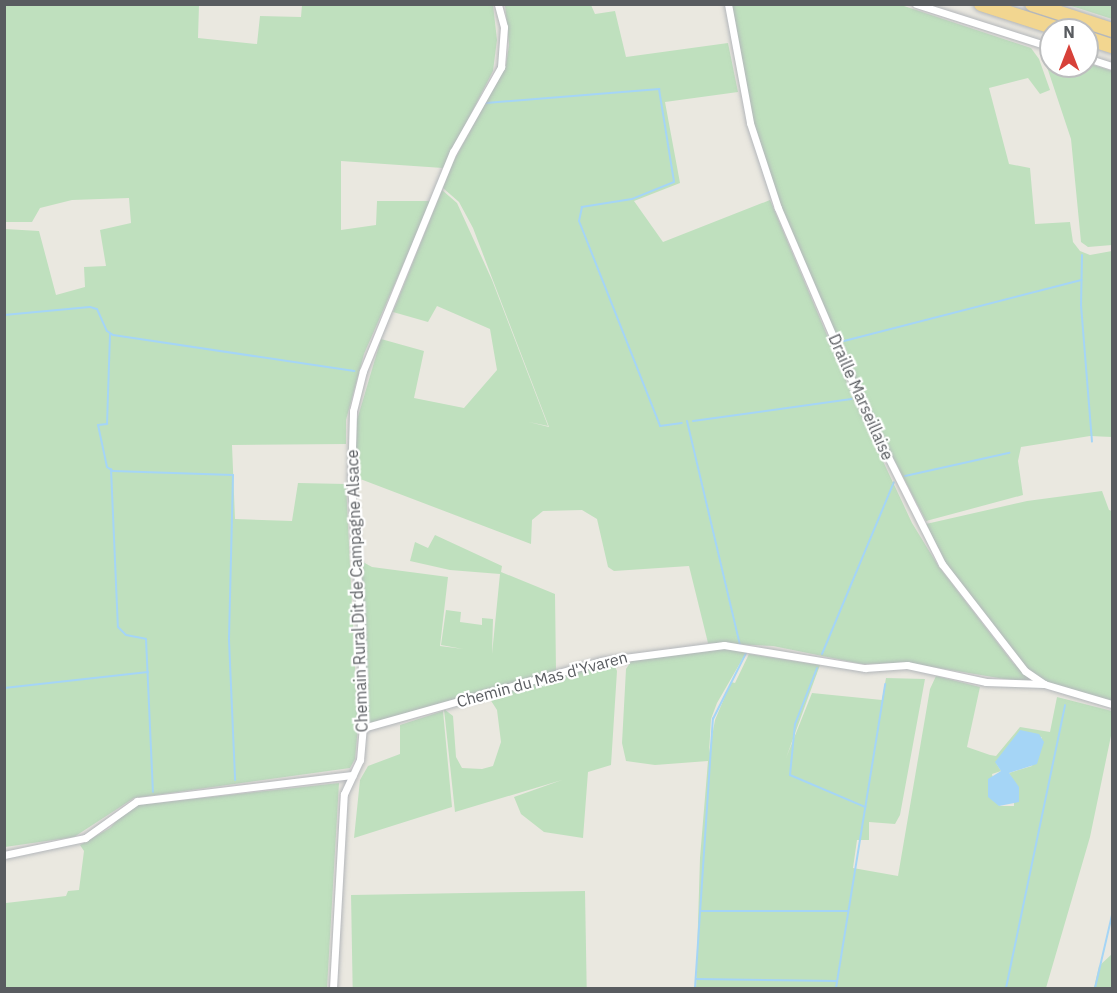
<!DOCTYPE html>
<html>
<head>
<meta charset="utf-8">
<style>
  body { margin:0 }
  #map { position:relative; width:1117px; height:993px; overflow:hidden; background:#eae8e0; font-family:"IBM Plex Sans",sans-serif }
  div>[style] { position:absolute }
  .green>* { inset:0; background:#bfe0be; transform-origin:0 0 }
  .water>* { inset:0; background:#a5d5f6 }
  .stream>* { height:2px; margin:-1px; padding:0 1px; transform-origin:1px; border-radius:1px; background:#a5d5f6 }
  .roads { filter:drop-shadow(0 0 2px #b3b6ba) drop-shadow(0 0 2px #b3b6ba) }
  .street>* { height:7px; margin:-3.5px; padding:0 3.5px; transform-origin:3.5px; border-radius:3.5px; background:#fff }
  .highway>* { height:14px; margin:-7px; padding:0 7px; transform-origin:7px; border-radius:7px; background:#f2d690 }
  span { translate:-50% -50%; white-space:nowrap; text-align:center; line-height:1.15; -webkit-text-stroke:4.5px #fff; paint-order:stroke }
  .street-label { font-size:16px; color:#595c60 }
  .frame { position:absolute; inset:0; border:6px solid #595c60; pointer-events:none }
  .north { position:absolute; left:1039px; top:18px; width:60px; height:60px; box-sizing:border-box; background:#fff; border:2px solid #bdbebf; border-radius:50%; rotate:0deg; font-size:16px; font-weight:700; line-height:24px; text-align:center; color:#595c60 }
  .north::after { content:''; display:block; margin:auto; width:21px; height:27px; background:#d74139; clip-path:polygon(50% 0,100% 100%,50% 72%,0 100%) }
</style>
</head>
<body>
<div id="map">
  <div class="green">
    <div style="clip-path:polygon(5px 5px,199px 5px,198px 38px,257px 44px,260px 16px,301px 17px,302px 5px,493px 5px,497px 40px,493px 71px,443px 168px,341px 161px,341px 230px,376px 225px,377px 201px,431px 201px,364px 354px,346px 420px,346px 444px,232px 445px,235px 519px,292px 521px,298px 483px,346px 484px,358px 727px,355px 759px,350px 768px,134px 798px,74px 837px,5px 847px,5px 229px,39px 231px,56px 295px,85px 287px,84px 267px,106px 266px,100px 230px,131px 223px,129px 198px,72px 200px,40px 208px,32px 222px,5px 222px)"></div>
    <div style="clip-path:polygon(505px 5px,591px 5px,595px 14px,615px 11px,626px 57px,728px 43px,738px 92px,665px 102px,680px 183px,634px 201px,663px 242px,770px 200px,853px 397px,912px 523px,939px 567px,1013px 663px,1029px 678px,1029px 683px,909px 663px,862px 664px,773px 646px,708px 643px,689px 566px,614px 571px,608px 567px,597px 519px,582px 510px,543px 511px,532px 520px,531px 544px,355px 477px,357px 420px,381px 339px,424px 351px,414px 398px,464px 408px,497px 370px,490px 329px,437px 306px,428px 322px,393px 312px,442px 190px,457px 203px,492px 280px,548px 426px,529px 422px,549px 427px,473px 228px,459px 202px,443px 188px,451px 166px,506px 65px,509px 45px)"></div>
    <div style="clip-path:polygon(731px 5px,901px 5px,1031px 48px,1039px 59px,1050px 90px,1040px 94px,1028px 78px,989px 88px,1009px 164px,1030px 168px,1035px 224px,1070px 222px,1073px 242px,1080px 251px,1090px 255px,1112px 251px,1112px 437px,1090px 436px,1021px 447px,1018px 461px,1023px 495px,926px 521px,862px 398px,786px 221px,753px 125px)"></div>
    <div style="clip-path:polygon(1067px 5px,1112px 5px,1112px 19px,1078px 8px)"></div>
    <div style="clip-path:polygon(1051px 50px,1051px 66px,1087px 66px,1087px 63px,1112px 71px,1112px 245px,1088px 247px,1081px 242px,1071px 139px,1043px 55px)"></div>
    <div style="clip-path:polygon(1102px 491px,1109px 510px,1112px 511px,1112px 702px,1054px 686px,1028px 670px,949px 569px,926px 524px,1027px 501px)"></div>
    <div style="clip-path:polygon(435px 535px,502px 566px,501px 572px,555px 594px,556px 671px,369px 724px,365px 701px,361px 561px,372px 567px,448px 577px,440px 646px,463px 649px,441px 645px,446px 610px,461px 612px,460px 622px,482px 625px,482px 618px,493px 619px,492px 654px,500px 574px,450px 570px,410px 561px,415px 542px,428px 548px)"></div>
    <div style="clip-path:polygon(evenodd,724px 649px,747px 651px,717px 703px,711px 719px,709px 753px,715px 720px,731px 682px,735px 683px,749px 654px,820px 665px,786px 758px,812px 693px,882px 700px,886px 678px,925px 679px,900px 815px,895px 824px,869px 822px,869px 840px,857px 840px,853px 868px,898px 876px,930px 689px,936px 676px,980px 687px,967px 747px,990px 755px,996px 756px,1020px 727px,1050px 732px,1057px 697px,1112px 711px,1112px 731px,1090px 837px,1046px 988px,696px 988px,700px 858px,708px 761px,655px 765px,626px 761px,622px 743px,626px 669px,632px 660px,676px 651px,724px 649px,1042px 737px,1032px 766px,1009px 773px,1014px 782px,1014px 806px,999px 806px,992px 774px,1001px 771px,996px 763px,1042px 737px)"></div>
    <div style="clip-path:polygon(613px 662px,617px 671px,611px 765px,588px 772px,583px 838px,544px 832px,521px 814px,514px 797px,562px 780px,455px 812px,444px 709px,453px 716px,456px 757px,462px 768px,482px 769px,493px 766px,501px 742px,497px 710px,488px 696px)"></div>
    <div style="clip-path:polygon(443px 711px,452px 807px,354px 838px,360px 780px,368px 766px,400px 754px,400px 725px)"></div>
    <div style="clip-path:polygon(339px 783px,327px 988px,5px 988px,6px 903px,66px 896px,68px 891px,79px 890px,84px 851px,80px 845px,110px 828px,124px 813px,138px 805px)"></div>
    <div style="left:585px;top:891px;width:97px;height:234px;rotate:89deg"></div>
    <div style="clip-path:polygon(1112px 954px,1112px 988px,1094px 988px,1099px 966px)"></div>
  </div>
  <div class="water">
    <div style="clip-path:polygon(1020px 730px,1039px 734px,1044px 742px,1037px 764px,1009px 773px,1019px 787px,1019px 802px,999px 806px,988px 797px,988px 779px,1001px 771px,995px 762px)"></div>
  </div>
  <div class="stream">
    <div style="left:486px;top:103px;width:174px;rotate:-4.6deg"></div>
    <div style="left:659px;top:89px;width:94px;rotate:80.8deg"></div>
    <div style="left:674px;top:182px;width:45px;rotate:158deg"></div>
    <div style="left:632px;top:199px;width:51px;rotate:170.9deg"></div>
    <div style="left:582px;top:207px;width:14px;rotate:102deg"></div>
    <div style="left:579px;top:221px;width:220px;rotate:68.4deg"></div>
    <div style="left:660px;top:426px;width:22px;rotate:-8deg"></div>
    <div style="left:1082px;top:255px;width:50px;rotate:91.1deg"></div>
    <div style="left:1081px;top:305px;width:137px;rotate:85.4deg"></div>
    <div style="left:4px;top:315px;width:86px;rotate:-5.3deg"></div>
    <div style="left:90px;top:307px;width:7px;rotate:16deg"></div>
    <div style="left:97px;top:309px;width:24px;rotate:66deg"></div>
    <div style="left:107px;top:331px;width:7px;rotate:34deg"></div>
    <div style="left:113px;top:335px;width:244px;rotate:8.5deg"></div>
    <div style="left:110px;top:334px;width:90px;rotate:91.9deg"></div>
    <div style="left:107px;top:424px;width:9px;rotate:174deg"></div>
    <div style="left:98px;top:425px;width:43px;rotate:77.9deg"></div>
    <div style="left:107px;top:467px;width:7px;rotate:34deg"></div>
    <div style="left:113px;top:471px;width:120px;rotate:1.9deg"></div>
    <div style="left:233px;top:475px;width:165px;rotate:91.4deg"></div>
    <div style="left:229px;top:640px;width:140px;rotate:87.5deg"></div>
    <div style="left:844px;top:341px;width:245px;rotate:-14.4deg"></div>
    <div style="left:687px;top:421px;width:230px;rotate:76.7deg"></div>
    <div style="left:693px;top:421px;width:160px;rotate:-7.9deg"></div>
    <div style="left:111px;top:469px;width:158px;rotate:87.5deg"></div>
    <div style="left:118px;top:627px;width:11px;rotate:45deg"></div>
    <div style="left:126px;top:635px;width:20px;rotate:11deg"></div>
    <div style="left:146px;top:639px;width:153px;rotate:87.4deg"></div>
    <div style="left:905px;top:476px;width:107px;rotate:-12.5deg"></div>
    <div style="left:822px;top:654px;width:186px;rotate:-67.3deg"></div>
    <div style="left:817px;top:668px;width:60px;rotate:111.4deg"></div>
    <div style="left:795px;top:724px;width:51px;rotate:95.6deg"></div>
    <div style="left:790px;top:775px;width:82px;rotate:23.1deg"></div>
    <div style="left:4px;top:688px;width:145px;rotate:-6.3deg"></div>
    <div style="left:700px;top:911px;width:147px"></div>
    <div style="left:696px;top:979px;width:141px;rotate:0.8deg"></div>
    <div style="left:695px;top:988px;width:270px;rotate:-86.2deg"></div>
    <div style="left:713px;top:719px;width:74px;rotate:-63.4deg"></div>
    <div style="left:836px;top:988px;width:308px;rotate:-80.8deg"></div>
    <div style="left:1006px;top:988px;width:289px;rotate:-78.2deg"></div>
    <div style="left:1095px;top:988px;width:75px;rotate:-76.9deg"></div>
  </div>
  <div class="roads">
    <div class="street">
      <div style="left:728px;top:4px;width:121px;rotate:79.5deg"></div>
      <div style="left:750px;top:123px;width:89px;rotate:71.8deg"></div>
      <div style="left:778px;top:208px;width:221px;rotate:66.8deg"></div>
      <div style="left:865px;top:411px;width:171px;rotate:63.3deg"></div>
      <div style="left:942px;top:564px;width:135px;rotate:52.2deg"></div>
      <div style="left:1025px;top:671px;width:23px;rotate:34deg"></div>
      <div style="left:1044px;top:684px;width:71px;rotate:16.4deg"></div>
      <div style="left:916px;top:4px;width:142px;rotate:17.7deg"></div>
      <div style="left:1087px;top:58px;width:26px;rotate:18deg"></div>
      <div style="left:363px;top:728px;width:247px;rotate:-15.7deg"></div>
      <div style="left:601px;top:661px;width:124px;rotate:-7.4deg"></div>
      <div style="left:724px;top:645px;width:143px;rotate:9.3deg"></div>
      <div style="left:865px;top:668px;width:42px;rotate:-4.1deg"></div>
      <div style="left:907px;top:665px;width:81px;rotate:12.1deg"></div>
      <div style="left:986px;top:682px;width:58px;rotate:2deg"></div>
      <div style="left:4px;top:855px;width:83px;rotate:-11.9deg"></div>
      <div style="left:85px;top:838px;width:64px;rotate:-35.4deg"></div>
      <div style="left:137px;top:801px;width:217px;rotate:-6.9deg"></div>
      <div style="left:333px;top:988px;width:194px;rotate:-86.8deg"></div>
      <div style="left:344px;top:794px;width:38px;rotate:-65deg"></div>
      <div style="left:360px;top:760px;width:32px;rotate:-85deg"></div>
      <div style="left:363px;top:728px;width:101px;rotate:-91.1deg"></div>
      <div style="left:361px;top:627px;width:143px;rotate:-94deg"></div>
      <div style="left:351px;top:484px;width:73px;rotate:-88.4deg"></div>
      <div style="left:353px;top:411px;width:41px;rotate:-76deg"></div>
      <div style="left:363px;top:371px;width:237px;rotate:-67.7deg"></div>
      <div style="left:453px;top:152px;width:98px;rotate:-60.5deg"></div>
      <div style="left:501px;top:67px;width:40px;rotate:-85.7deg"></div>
      <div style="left:504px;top:27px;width:24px;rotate:-105deg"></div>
    </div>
    <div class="highway">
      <div style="left:981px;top:4px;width:85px;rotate:17.8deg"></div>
      <div style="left:1032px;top:4px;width:84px;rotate:18deg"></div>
      <div style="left:1087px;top:38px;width:26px;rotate:18deg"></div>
    </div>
  </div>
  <div class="street-label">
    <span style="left:861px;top:397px;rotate:66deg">Draille Marseillaise</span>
    <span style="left:357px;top:591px;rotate:-92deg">Chemain Rural Dit de Campagne Alsace</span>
    <span style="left:542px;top:679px;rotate:-15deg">Chemin du Mas d'Yvaren</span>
  </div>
  <div class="frame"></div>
  <div class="north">N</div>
</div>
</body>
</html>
